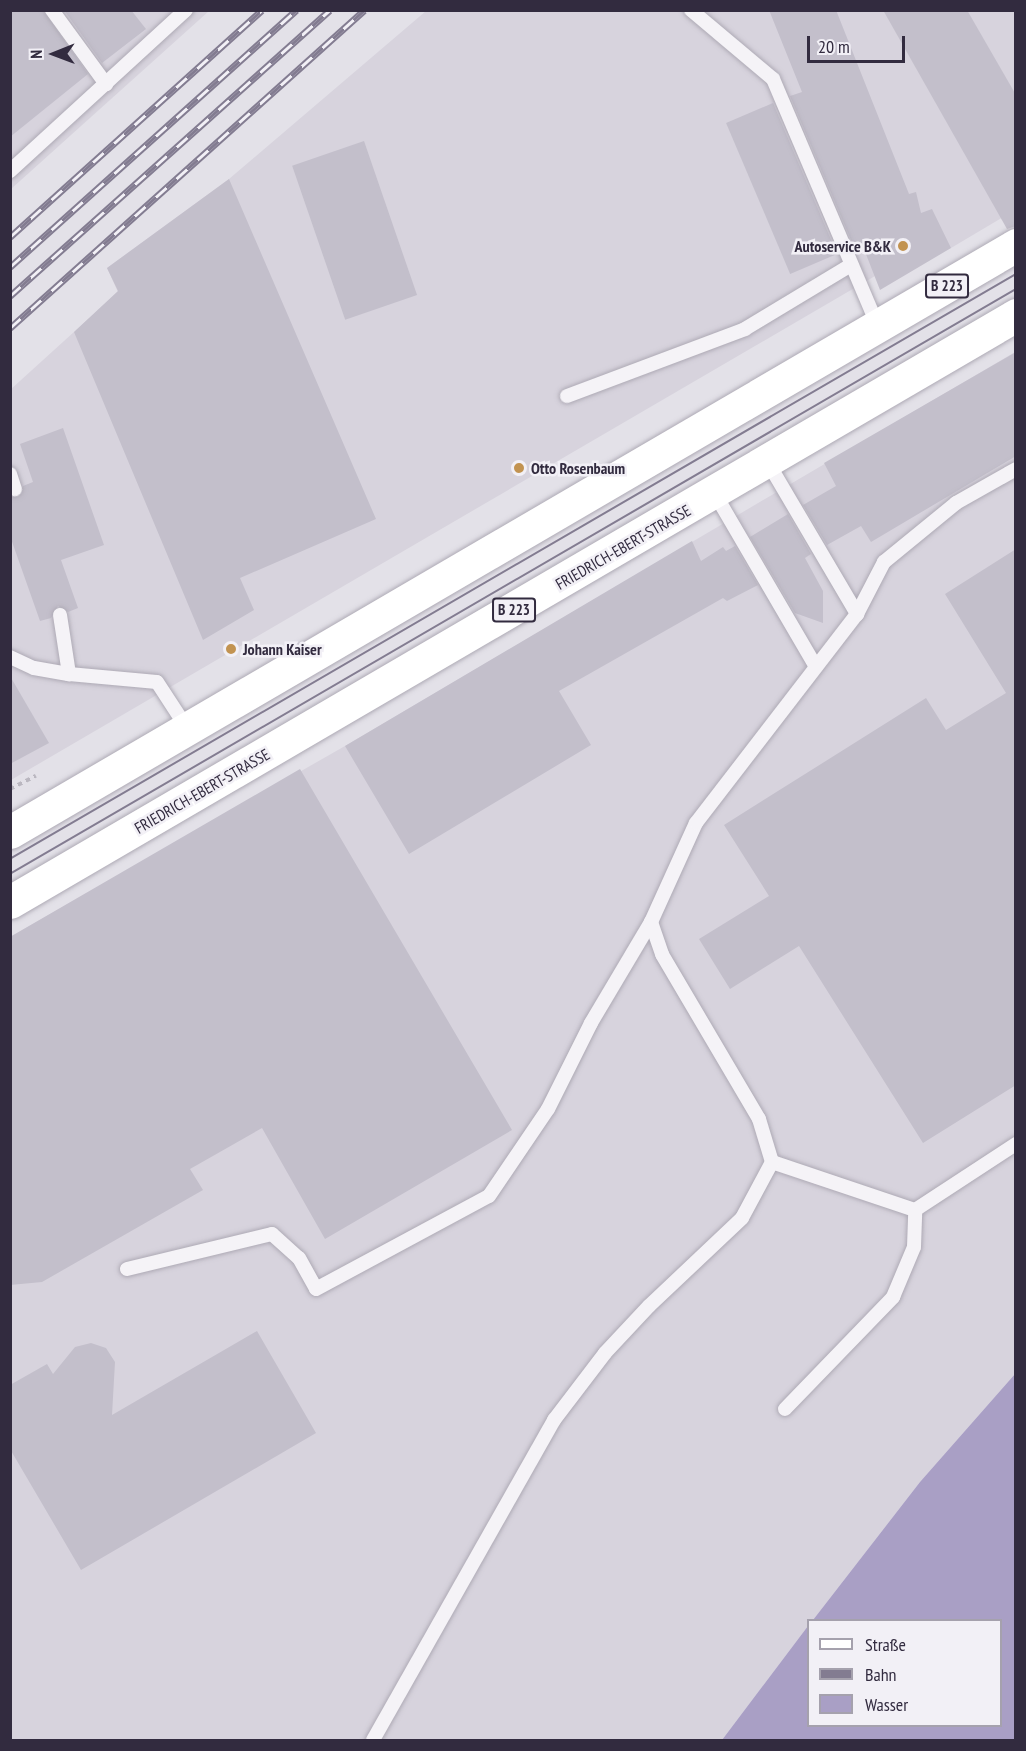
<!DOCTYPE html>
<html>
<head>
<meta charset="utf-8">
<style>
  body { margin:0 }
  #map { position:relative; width:1026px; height:1751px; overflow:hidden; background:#e3e1e8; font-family:"PT Sans Narrow",sans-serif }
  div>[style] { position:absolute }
  .built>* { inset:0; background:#d7d3dd }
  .water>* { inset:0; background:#a99fc5 }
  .building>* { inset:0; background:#c3bfcb; transform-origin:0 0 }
  .path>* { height:4px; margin-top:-2px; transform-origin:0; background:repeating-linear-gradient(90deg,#bab7c0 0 4.5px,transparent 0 9px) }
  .roads { filter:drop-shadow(0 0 2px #aeaab5) drop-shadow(0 0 2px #aeaab5) }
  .service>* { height:14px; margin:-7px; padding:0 7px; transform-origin:7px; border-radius:7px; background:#f5f3f7 }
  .primary>* { height:33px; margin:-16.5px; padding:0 16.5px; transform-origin:16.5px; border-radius:16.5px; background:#fff }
  .tram>* { height:1.5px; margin:-0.75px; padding:0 0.75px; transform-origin:0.75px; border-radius:0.75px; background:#837c91 }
  .rail>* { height:7px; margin-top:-3.5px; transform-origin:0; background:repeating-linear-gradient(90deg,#f2f0f6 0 14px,#837c91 0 28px); box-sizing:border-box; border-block:2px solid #837c91 }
  .dots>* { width:16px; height:16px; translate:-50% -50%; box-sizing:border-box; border:3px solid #f2f0f6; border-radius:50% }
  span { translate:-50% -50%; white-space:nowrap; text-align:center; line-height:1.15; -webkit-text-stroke:5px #f2f0f6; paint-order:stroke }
  .shield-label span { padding:2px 4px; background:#f2f0f6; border:2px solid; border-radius:4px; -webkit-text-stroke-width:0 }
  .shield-label { font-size:15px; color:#322b3f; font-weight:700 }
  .poi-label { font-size:16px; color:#322b3f; font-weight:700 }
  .right { translate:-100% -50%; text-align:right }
  .left { translate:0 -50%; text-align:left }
  .street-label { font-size:16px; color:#322b3f }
  .frame { position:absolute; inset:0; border:12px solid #322b3f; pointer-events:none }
  .legend { position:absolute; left:807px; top:1619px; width:195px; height:108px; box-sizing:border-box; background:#f2f0f6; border:2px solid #a5a1ad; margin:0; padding:8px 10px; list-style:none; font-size:18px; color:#322b3f }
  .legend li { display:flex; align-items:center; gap:12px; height:30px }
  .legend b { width:30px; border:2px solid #a5a1ad }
  .north { position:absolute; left:24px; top:24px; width:60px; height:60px; -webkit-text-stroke:4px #f2f0f6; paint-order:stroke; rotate:269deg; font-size:16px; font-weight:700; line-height:24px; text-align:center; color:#322b3f }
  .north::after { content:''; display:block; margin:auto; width:21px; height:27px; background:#322b3f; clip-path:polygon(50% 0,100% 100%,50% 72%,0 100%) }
  .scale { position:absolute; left:807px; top:36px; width:98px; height:27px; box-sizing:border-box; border:3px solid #322b3f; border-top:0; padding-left:8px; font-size:18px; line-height:21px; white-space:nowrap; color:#322b3f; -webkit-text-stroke:4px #f2f0f6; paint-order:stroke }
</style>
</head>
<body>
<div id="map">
  <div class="built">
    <div style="clip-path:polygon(11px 11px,209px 11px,11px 189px)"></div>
    <div style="clip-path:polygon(426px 11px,1015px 11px,1015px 210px,951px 248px,875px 276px,11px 780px,10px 390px,118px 292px,107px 268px,229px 179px)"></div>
    <div style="clip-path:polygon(1015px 352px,1015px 1374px,920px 1482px,813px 1620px,808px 1620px,808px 1626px,722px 1740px,11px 1740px,10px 937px,345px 746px)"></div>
  </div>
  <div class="water">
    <div style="clip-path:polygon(1015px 1374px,1015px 1740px,722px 1740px,808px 1626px,808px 1726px,1000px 1726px,1000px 1620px,813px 1620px,920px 1482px)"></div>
  </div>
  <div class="building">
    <div style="clip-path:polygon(10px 10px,43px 10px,88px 74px,10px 137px)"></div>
    <div style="clip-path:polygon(64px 10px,131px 10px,146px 29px,102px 63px)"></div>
    <div style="clip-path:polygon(769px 10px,836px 10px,909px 194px,916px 192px,921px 213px,932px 209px,951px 248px,880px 290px,862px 244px,854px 247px,790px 96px,802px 92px)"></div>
    <div style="clip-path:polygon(883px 10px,967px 10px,1016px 95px,1016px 226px,1007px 229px)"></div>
    <div style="left:773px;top:103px;width:164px;height:51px;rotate:67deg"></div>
    <div style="left:364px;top:141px;width:163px;height:76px;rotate:71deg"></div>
    <div style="clip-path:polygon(229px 179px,376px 519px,240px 578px,254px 610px,203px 640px,74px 332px,118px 291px,107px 268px)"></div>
    <div style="clip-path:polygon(1016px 352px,1016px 456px,871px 542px,861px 526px,827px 545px,803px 505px,836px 486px,824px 463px)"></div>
    <div style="clip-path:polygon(63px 428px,104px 545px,61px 560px,78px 608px,68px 612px,58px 606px,51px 618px,40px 621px,10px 536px,10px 497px,18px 497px,23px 486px,33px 482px,20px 444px)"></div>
    <div style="clip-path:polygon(788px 514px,811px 554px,805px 558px,823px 591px,823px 623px,795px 613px,750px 537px)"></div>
    <div style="clip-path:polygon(692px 541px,701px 561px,723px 547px,726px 551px,735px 546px,758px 585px,727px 601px,723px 598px,559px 691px,591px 745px,409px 854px,345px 746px)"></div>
    <div style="clip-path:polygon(1016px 549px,1016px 1085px,923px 1143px,799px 946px,730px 989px,699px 939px,769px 896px,724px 825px,926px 698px,946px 730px,1006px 693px,945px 594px)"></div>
    <div style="clip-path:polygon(10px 676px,49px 743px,10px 764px)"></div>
    <div style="clip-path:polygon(300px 769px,512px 1130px,325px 1239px,262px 1128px,190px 1169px,203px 1190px,42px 1282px,10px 1285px,10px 937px)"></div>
    <div style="clip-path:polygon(257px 1331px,316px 1433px,81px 1570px,10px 1449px,10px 1385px,47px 1364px,53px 1374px,75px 1347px,91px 1343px,106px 1348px,115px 1362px,112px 1415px)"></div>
  </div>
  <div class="path">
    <div style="left:10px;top:789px;width:29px;rotate:-27deg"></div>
  </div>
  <div class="roads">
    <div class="service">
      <div style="left:52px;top:10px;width:92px;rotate:53.9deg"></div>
      <div style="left:691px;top:10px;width:107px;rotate:40.1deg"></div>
      <div style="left:773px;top:79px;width:268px;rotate:67deg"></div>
      <div style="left:10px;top:171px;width:239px;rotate:-42.5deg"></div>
      <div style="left:567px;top:396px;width:190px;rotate:-20.6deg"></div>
      <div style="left:745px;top:329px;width:124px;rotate:-31.1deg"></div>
      <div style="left:767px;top:461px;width:178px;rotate:59.5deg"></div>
      <div style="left:10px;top:474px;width:16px;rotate:72deg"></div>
      <div style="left:715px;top:494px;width:200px;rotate:59.7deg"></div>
      <div style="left:60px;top:615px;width:60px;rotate:81.3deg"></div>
      <div style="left:10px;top:657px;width:26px;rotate:25deg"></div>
      <div style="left:34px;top:668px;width:36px;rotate:10deg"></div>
      <div style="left:69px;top:674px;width:88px;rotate:5.2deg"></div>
      <div style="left:157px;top:682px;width:55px;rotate:56.9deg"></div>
      <div style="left:772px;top:1162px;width:151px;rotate:18.6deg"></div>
      <div style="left:915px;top:1210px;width:121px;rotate:-33.2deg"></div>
      <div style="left:127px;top:1269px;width:149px;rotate:-13.6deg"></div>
      <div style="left:272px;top:1234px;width:36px;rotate:42deg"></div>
      <div style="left:299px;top:1258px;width:35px;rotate:61deg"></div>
      <div style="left:316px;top:1289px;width:196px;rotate:-28.3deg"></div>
      <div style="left:489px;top:1196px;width:105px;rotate:-55.9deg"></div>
      <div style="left:548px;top:1109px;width:96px;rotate:-63.4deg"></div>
      <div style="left:591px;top:1023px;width:117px;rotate:-59.3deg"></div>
      <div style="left:785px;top:1409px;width:156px;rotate:-46deg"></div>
      <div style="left:893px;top:1297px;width:54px;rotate:-67.2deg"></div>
      <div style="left:914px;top:1247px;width:37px;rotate:-88deg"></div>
      <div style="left:373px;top:1740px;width:368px;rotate:-60.5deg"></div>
      <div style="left:554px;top:1420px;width:84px;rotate:-52.7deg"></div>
      <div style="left:605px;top:1353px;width:64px;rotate:-46.9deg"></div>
      <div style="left:649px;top:1306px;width:128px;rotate:-43.4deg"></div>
      <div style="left:742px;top:1218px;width:64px;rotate:-61.8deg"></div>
      <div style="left:772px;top:1162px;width:45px;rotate:-106.8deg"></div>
      <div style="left:759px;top:1119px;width:191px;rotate:-120.5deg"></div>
      <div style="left:662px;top:954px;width:34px;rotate:-109deg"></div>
      <div style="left:651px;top:922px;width:109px;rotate:-65.6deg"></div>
      <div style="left:696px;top:823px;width:264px;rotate:-52.4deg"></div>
      <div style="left:857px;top:614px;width:59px;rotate:-62.6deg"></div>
      <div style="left:884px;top:562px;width:93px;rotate:-39.3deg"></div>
      <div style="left:956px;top:503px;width:69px;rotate:-29.5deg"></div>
    </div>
    <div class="primary">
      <div style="left:10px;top:832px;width:1165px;rotate:-30.26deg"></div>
      <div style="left:10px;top:902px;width:1165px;rotate:-30.26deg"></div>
    </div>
  </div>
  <div class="tram">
    <div style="left:10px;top:859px;width:1164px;rotate:-30.18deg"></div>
    <div style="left:10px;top:874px;width:1164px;rotate:-30.18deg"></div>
  </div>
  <div class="rail">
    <div style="left:10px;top:237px;width:339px;rotate:-42deg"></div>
    <div style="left:10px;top:267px;width:385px;rotate:-41.9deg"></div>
    <div style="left:10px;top:296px;width:429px;rotate:-41.8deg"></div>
    <div style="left:10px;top:328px;width:476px;rotate:-41.9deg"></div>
  </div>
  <div class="dots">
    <div style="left:903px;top:246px;background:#c29351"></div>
    <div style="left:519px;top:468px;background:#c29351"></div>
    <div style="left:231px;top:649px;background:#c29351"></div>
  </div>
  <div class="shield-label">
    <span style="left:947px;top:286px">B 223</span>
    <span style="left:514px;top:610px">B 223</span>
  </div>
  <div class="poi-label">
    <span class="right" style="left:891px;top:246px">Autoservice B&amp;K</span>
    <span class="left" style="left:531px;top:468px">Otto Rosenbaum</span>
    <span class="left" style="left:243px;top:649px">Johann Kaiser</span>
  </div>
  <div class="street-label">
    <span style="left:623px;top:547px;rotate:-30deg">FRIEDRICH-EBERT-STRASSE</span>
    <span style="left:202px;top:791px;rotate:-30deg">FRIEDRICH-EBERT-STRASSE</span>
  </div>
  <div class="frame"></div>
  <ul class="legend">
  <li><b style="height:8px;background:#fff"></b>Straße</li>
  <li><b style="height:8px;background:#837c91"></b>Bahn</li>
  <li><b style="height:16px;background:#a99fc5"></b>Wasser</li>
  </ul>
  <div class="north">N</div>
  <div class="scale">20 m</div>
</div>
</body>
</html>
